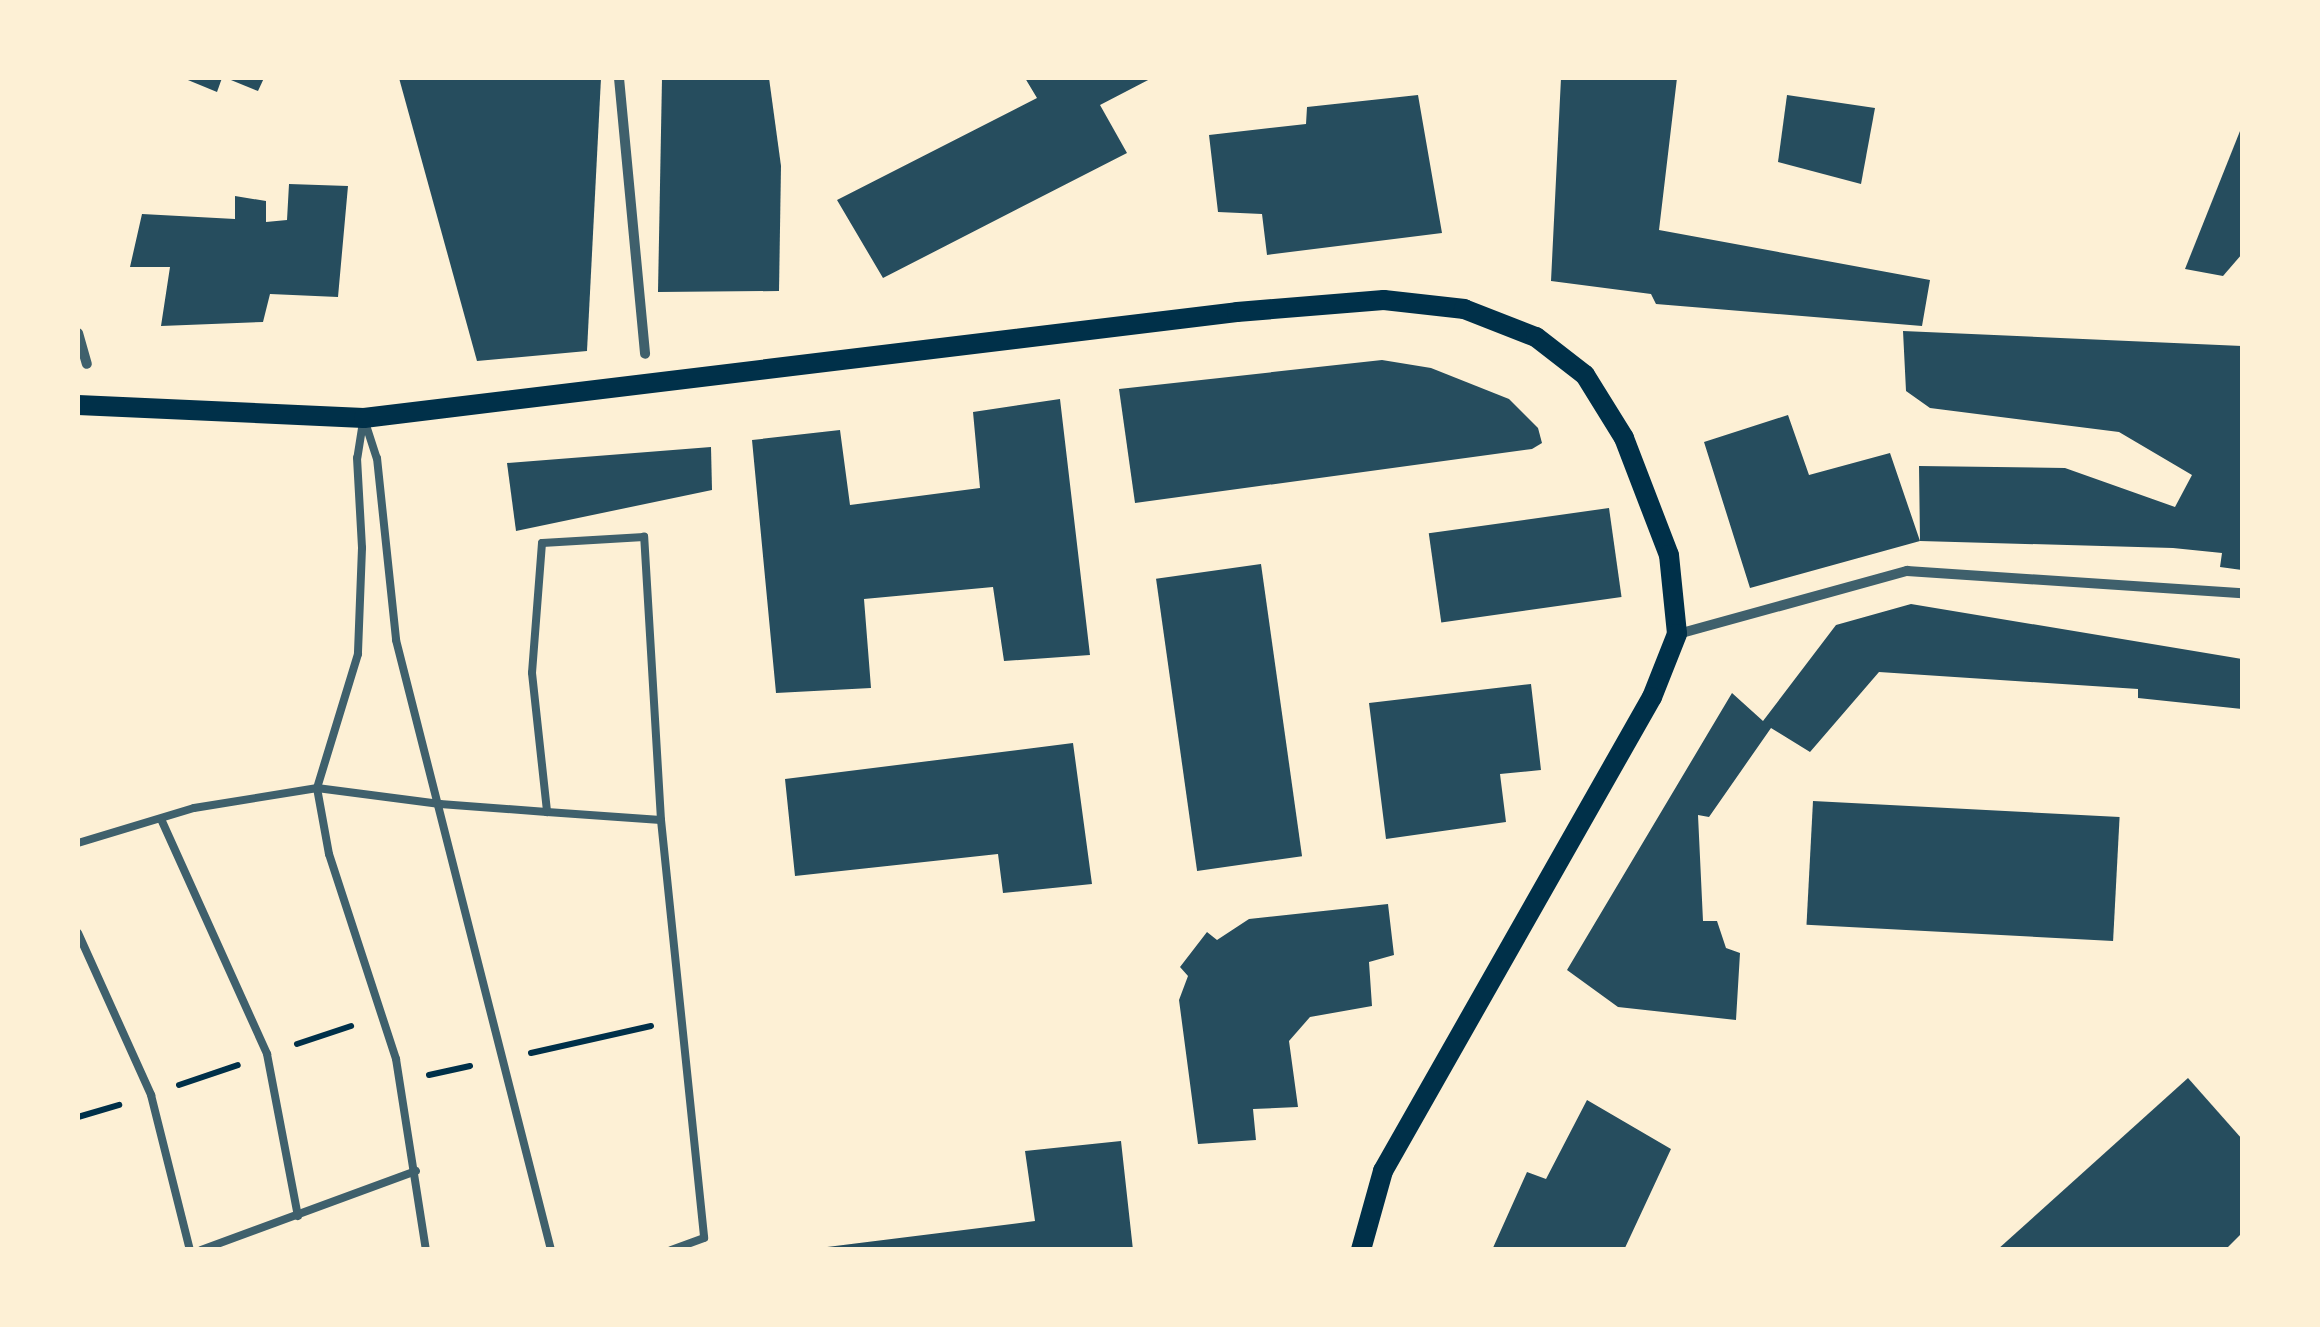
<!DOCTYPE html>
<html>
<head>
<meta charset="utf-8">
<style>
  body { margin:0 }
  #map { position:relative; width:2320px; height:1327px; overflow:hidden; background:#fdf0d5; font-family:Rubik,sans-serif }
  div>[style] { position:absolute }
  .building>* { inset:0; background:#264d5e; transform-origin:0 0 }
  .path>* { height:6px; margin:-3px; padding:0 3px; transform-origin:3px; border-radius:3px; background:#003049 }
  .service>* { height:8px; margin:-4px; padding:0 4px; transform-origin:4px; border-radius:4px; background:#3f606c }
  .minor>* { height:10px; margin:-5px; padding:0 5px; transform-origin:5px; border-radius:5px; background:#3f606c }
  .secondary>* { height:20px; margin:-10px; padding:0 10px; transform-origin:10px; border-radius:10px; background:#003049 }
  span { translate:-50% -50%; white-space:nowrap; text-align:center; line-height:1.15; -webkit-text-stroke:8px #fdf0d5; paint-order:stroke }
  .frame { position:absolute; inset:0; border:80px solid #fdf0d5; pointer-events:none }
</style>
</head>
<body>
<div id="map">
  <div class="building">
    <div style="clip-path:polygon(183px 78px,222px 78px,217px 92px)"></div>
    <div style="clip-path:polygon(226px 78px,264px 78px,258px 91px)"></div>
    <div style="clip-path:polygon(399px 78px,601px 78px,587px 351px,477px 361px)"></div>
    <div style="clip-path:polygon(662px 78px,769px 78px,781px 166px,779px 291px,658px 292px)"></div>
    <div style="clip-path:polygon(1025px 78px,1152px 78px,1100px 105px,1127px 153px,883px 278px,837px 200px,1037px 98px)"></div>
    <div style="clip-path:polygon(1561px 78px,1677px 78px,1659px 230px,1930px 280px,1922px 326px,1656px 304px,1651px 294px,1551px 281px)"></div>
    <div style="clip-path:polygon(1418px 95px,1442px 233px,1267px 255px,1262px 214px,1218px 212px,1209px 135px,1306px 124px,1307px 107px)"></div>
    <div style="clip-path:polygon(1787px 95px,1875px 108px,1861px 184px,1778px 162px)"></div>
    <div style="clip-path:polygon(2242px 126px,2242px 254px,2223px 276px,2185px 269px)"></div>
    <div style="clip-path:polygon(289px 184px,348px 186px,338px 297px,270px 294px,263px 322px,161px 326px,170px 267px,130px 267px,142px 214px,235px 219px,235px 196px,266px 201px,266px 222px,287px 220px)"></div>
    <div style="clip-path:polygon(1903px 331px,2242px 346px,2242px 570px,2220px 567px,2222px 553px,2173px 548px,1920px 541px,1750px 588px,1704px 442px,1788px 415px,1809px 475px,1890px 453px,1920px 541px,1919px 466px,2065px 468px,2175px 507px,2192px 475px,2119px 432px,1930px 408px,1906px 391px)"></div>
    <div style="clip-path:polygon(1382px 360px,1431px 368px,1509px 399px,1538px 428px,1542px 443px,1532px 449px,1135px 503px,1119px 389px)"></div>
    <div style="clip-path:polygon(1060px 399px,1090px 655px,1004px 661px,993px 587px,864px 599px,871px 688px,776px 693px,752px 440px,840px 430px,850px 505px,980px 488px,973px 412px)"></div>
    <div style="clip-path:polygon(711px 447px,712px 490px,516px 531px,507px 463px)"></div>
    <div style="left:1609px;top:508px;width:90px;height:182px;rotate:82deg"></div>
    <div style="left:1261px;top:564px;width:295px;height:106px;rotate:82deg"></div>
    <div style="clip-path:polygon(1911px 604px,2242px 659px,2242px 709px,2138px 698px,2138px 689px,1879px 672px,1810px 752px,1771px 728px,1709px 817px,1698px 815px,1703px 921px,1717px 921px,1726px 948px,1740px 953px,1736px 1020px,1618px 1007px,1567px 970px,1732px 693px,1763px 721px,1836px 625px)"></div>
    <div style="clip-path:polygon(1531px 684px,1541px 770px,1500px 774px,1506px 822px,1386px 839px,1369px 703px)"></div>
    <div style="clip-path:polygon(1073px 743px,1092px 884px,1003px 893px,998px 854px,795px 876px,785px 779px)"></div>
    <div style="left:1813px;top:801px;width:307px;height:124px;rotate:3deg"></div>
    <div style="clip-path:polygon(1388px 904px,1394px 955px,1369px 962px,1372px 1006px,1310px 1017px,1289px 1041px,1298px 1107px,1253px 1109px,1256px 1140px,1198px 1144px,1179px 1000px,1188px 976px,1180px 967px,1207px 932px,1217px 940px,1249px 919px)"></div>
    <div style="clip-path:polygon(2188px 1078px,2242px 1139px,2242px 1233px,2225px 1250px,1997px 1250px)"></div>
    <div style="clip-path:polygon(1587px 1100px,1671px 1149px,1624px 1250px,1492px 1250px,1527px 1172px,1546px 1179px)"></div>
    <div style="clip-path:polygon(1121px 1141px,1133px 1250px,803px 1250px,1035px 1221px,1025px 1151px)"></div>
  </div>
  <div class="path">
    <div style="left:297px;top:1044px;width:57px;rotate:-18.4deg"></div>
    <div style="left:531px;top:1053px;width:123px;rotate:-12.7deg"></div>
    <div style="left:429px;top:1075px;width:42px;rotate:-12.4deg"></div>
    <div style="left:179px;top:1085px;width:62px;rotate:-18.7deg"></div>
    <div style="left:78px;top:1117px;width:43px;rotate:-16.3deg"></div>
  </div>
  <div class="service">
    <div style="left:363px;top:422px;width:36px;rotate:99deg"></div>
    <div style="left:357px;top:458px;width:90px;rotate:86.8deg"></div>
    <div style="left:362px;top:548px;width:106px;rotate:92.2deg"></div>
    <div style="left:358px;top:654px;width:140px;rotate:107deg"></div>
    <div style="left:317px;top:788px;width:67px;rotate:79.7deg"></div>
    <div style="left:329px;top:854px;width:216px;rotate:71.9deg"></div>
    <div style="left:396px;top:1059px;width:193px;rotate:81.1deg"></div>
    <div style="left:365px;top:422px;width:38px;rotate:72deg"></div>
    <div style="left:377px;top:458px;width:183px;rotate:84deg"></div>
    <div style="left:396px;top:640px;width:629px;rotate:75.74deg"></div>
    <div style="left:161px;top:819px;width:258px;rotate:65.7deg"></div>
    <div style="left:267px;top:1054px;width:165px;rotate:79.2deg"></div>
    <div style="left:661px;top:820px;width:420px;rotate:84.1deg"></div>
    <div style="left:704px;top:1238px;width:35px;rotate:160deg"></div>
    <div style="left:78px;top:843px;width:121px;rotate:-16.8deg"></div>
    <div style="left:194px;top:808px;width:125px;rotate:-9.2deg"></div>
    <div style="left:317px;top:788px;width:124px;rotate:7.4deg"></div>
    <div style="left:440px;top:804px;width:107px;rotate:4.3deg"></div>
    <div style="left:547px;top:812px;width:114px;rotate:4deg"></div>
    <div style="left:661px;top:820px;width:284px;rotate:-93.4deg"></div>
    <div style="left:644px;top:537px;width:102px;rotate:176.6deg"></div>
    <div style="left:542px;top:543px;width:130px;rotate:94.4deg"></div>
    <div style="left:532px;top:673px;width:140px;rotate:83.8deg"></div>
    <div style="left:78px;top:933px;width:178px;rotate:65.7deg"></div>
    <div style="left:151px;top:1095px;width:160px;rotate:75.9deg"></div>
    <div style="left:201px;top:1250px;width:229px;rotate:-20.2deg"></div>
  </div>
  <div class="minor">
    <div style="left:619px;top:78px;width:277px;rotate:84.6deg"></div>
    <div style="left:78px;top:333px;width:32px;rotate:74deg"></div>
    <div style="left:1678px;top:634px;width:238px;rotate:-15.4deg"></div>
    <div style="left:1907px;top:571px;width:336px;rotate:3.8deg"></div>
  </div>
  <div class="secondary">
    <div style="left:78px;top:405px;width:286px;rotate:2.6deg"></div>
    <div style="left:364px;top:418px;width:879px;rotate:-6.92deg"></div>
    <div style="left:1237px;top:312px;width:147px;rotate:-4.7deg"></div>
    <div style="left:1384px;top:300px;width:81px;rotate:6.4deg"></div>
    <div style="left:1464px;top:309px;width:77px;rotate:21.3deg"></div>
    <div style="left:1536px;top:337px;width:62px;rotate:37.8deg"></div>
    <div style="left:1585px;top:375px;width:74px;rotate:58.2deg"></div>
    <div style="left:1624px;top:438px;width:125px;rotate:69deg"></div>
    <div style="left:1669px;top:555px;width:79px;rotate:84.2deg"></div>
    <div style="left:1677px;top:634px;width:68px;rotate:111.6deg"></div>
    <div style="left:1652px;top:697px;width:545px;rotate:119.58deg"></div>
    <div style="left:1383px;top:1171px;width:82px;rotate:105.6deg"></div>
  </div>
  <div class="frame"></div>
</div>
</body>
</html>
